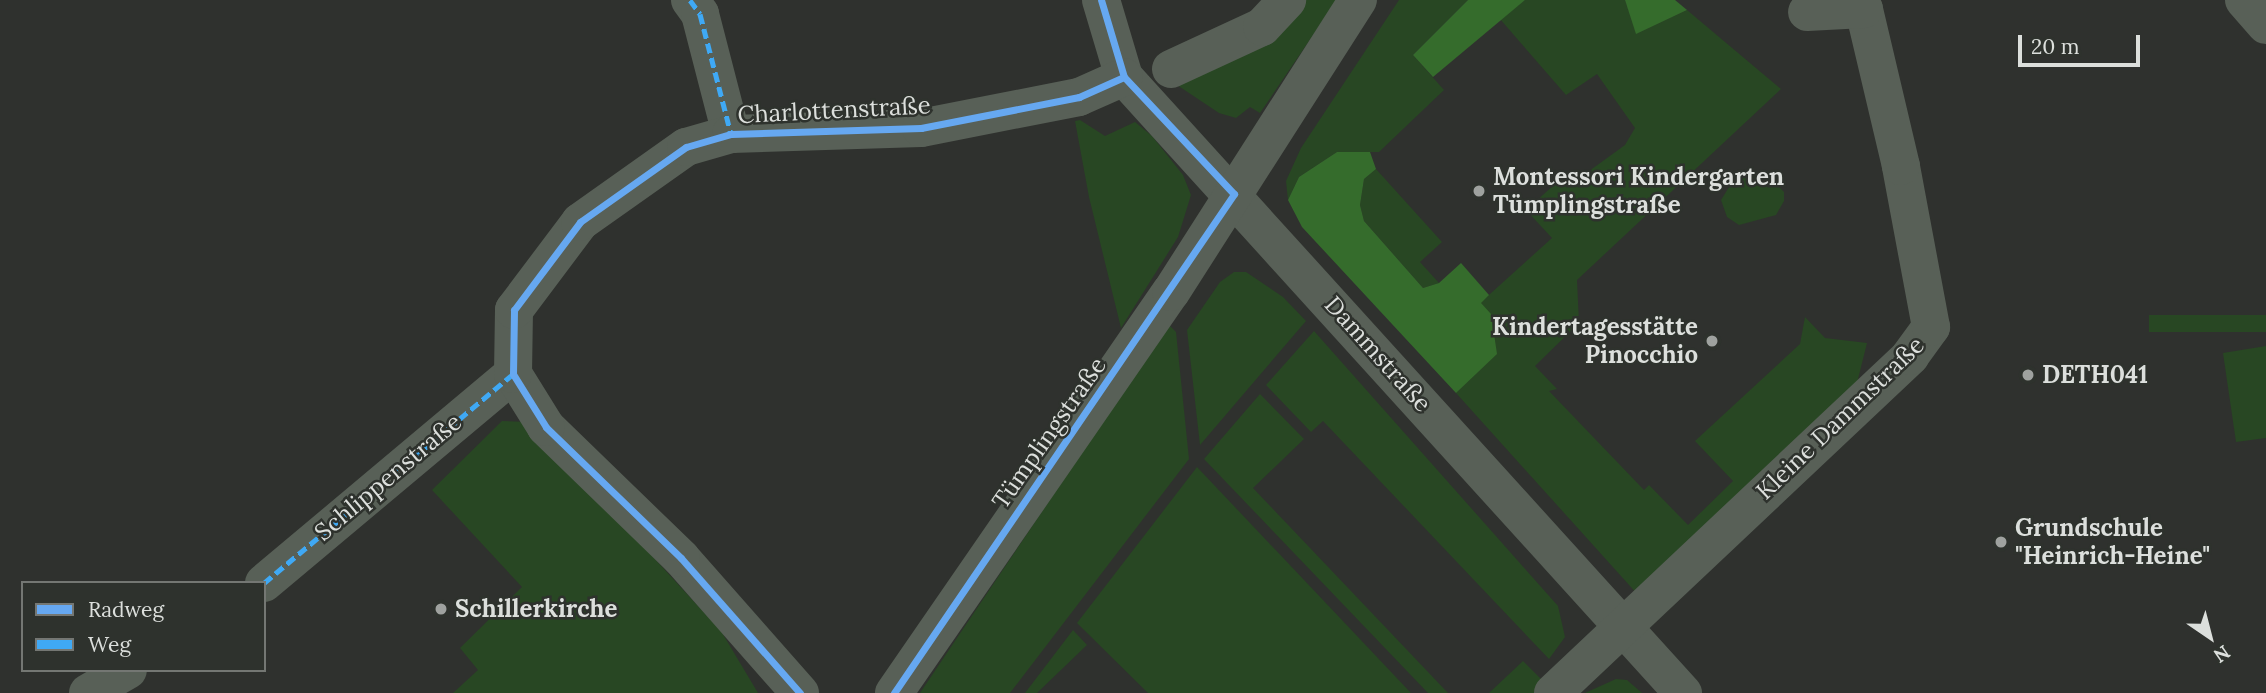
<!DOCTYPE html>
<html>
<head>
<meta charset="utf-8">
<style>
  body { margin:0 }
  #map { position:relative; width:2266px; height:693px; overflow:hidden; background:#2f312e; font-family:Lora,serif }
  div>[style] { position:absolute }
  .green>* { inset:0; background:#284723; transform-origin:0 0 }
  .forest>* { inset:0; background:#356c2c }
  .minor>* { height:38px; margin:-19px; padding:0 19px; transform-origin:19px; border-radius:19px; background:#586057 }
  .quiet>* { height:5px; margin-top:-2.5px; transform-origin:0; background:repeating-linear-gradient(90deg,#3fa9f5 0 10px,transparent 0 15px) }
  .cycleway>* { height:7px; margin:-3.5px; padding:0 3.5px; transform-origin:3.5px; border-radius:3.5px; background:#66a8f1 }
  .dots>* { width:19px; height:19px; translate:-50% -50%; box-sizing:border-box; border:4px solid #2e322d; border-radius:50% }
  span { translate:-50% -50%; white-space:nowrap; text-align:center; line-height:1.15; -webkit-text-stroke:5px #2e322d; paint-order:stroke }
  .street-label { font-size:24px; color:#dcdfdc }
  .poi-label { font-size:24px; color:#dcdfdc; font-weight:700 }
  .left { translate:0 -50%; text-align:left }
  .right { translate:-100% -50%; text-align:right }
  .legend { position:absolute; left:21px; top:581px; width:245px; height:91px; box-sizing:border-box; background:#2e322d; border:2px solid #747773; margin:0; padding:9px 12px; list-style:none; font-size:21px; color:#dcdfdc }
  .legend li { display:flex; align-items:center; gap:14px; height:35px }
  .legend b { width:35px; border:2px solid #747773 }
  .north { position:absolute; left:2175px; top:602px; width:70px; height:70px; -webkit-text-stroke:5px #2e322d; paint-order:stroke; rotate:145deg; font-size:19px; font-weight:700; line-height:28px; text-align:center; color:#dcdfdc }
  .north::after { content:''; display:block; margin:auto; width:24px; height:32px; background:#dcdfdc; clip-path:polygon(50% 0,100% 100%,50% 72%,0 100%) }
  .scale { position:absolute; left:2018px; top:35px; width:122px; height:32px; box-sizing:border-box; border:4px solid #dcdfdc; border-top:0; padding-left:9px; font-size:21px; line-height:24px; white-space:nowrap; color:#dcdfdc; -webkit-text-stroke:5px #2e322d; paint-order:stroke }
</style>
</head>
<body>
<div id="map">
  <div class="green">
    <div style="clip-path:polygon(1298px 0,1337px 0,1260px 113px,1250px 107px,1236px 118px,1219px 113px,1177px 85px)"></div>
    <div style="clip-path:polygon(1399px 0,1468px 0,1413px 55px,1444px 90px,1379px 152px,1337px 152px,1299px 177px,1288px 200px,1286px 181px,1301px 148px)"></div>
    <div style="clip-path:polygon(1525px 0,1625px 0,1637px 33px,1687px 10px,1781px 89px,1577px 280px,1579px 323px,1535px 366px,1557px 389px,1549px 391px,1644px 490px,1649px 485px,1688px 525px,1733px 481px,1695px 441px,1800px 344px,1805px 317px,1825px 338px,1867px 343px,1855px 391px,1639px 596px,1456px 393px,1496px 354px,1480px 303px,1552px 238px,1526px 210px,1554px 185px,1551px 181px,1585px 174px,1625px 145px,1635px 128px,1597px 74px,1566px 95px,1500px 19px)"></div>
    <div style="clip-path:polygon(1080px 120px,1105px 136px,1135px 122px,1152px 136px,1183px 175px,1191px 195px,1178px 237px,1121px 328px,1089px 197px,1075px 121px)"></div>
    <div style="clip-path:polygon(1376px 169px,1442px 242px,1420px 262px,1439px 283px,1423px 288px,1364px 221px,1360px 205px,1364px 179px)"></div>
    <div style="clip-path:polygon(1745px 172px,1769px 177px,1784px 192px,1784px 201px,1776px 215px,1739px 225px,1727px 217px,1721px 200px,1734px 179px)"></div>
    <div style="clip-path:polygon(1234px 272px,1246px 272px,1283px 297px,1306px 321px,1200px 445px,1187px 330px,1220px 282px)"></div>
    <div style="left:2266px;top:315px;width:17px;height:117px;rotate:90deg"></div>
    <div style="clip-path:polygon(1168px 324px,1176px 332px,1189px 459px,1010px 693px,920px 693px)"></div>
    <div style="clip-path:polygon(1314px 331px,1558px 606px,1565px 637px,1549px 659px,1323px 421px,1311px 432px,1266px 385px)"></div>
    <div style="clip-path:polygon(2266px 346px,2266px 438px,2236px 442px,2223px 353px)"></div>
    <div style="clip-path:polygon(1260px 394px,1304px 439px,1253px 488px,1448px 693px,1428px 693px,1204px 459px)"></div>
    <div style="clip-path:polygon(502px 421px,529px 422px,721px 631px,758px 693px,453px 693px,478px 670px,460px 648px,522px 587px,432px 490px)"></div>
    <div style="clip-path:polygon(1197px 467px,1411px 693px,1148px 693px,1077px 623px)"></div>
    <div style="clip-path:polygon(1073px 630px,1087px 645px,1037px 693px,1025px 693px)"></div>
    <div style="clip-path:polygon(1523px 661px,1545px 683px,1535px 693px,1489px 693px)"></div>
    <div style="clip-path:polygon(1616px 679px,1627px 680px,1642px 693px,1585px 693px)"></div>
  </div>
  <div class="forest">
    <div style="clip-path:polygon(1468px 0,1525px 0,1433px 77px,1413px 55px)"></div>
    <div style="clip-path:polygon(1625px 0,1675px 0,1687px 10px,1636px 34px)"></div>
    <div style="clip-path:polygon(1337px 152px,1370px 152px,1376px 169px,1364px 179px,1360px 205px,1364px 221px,1423px 288px,1439px 283px,1461px 263px,1489px 295px,1481px 303px,1491px 314px,1497px 354px,1456px 393px,1302px 227px,1288px 200px,1299px 177px)"></div>
  </div>
  <div class="minor">
    <div style="left:690px;top:0;width:17px;rotate:54deg"></div>
    <div style="left:700px;top:14px;width:124px;rotate:75.5deg"></div>
    <div style="left:1101px;top:0;width:80px;rotate:73.4deg"></div>
    <div style="left:1124px;top:77px;width:832px;rotate:47.78deg"></div>
    <div style="left:2244px;top:0;width:33px;rotate:49deg"></div>
    <div style="left:1171px;top:69px;width:100px;rotate:-24.8deg"></div>
    <div style="left:1262px;top:27px;width:37px;rotate:-47deg"></div>
    <div style="left:264px;top:583px;width:325px;rotate:-40deg"></div>
    <div style="left:88px;top:693px;width:46px;rotate:-29.9deg"></div>
    <div style="left:800px;top:693px;width:180px;rotate:-131.4deg"></div>
    <div style="left:681px;top:558px;width:188px;rotate:-135.9deg"></div>
    <div style="left:546px;top:427px;width:62px;rotate:-121.9deg"></div>
    <div style="left:513px;top:374px;width:64px;rotate:-89.1deg"></div>
    <div style="left:514px;top:310px;width:110px;rotate:-53.1deg"></div>
    <div style="left:580px;top:222px;width:130px;rotate:-35.3deg"></div>
    <div style="left:686px;top:147px;width:47px;rotate:-16.1deg"></div>
    <div style="left:731px;top:134px;width:190px;rotate:-1.8deg"></div>
    <div style="left:921px;top:128px;width:161px;rotate:-11.1deg"></div>
    <div style="left:1079px;top:97px;width:49px;rotate:-24deg"></div>
    <div style="left:894px;top:693px;width:487px;rotate:-55.4deg"></div>
    <div style="left:1171px;top:292px;width:347px;rotate:-57.4deg"></div>
    <div style="left:1553px;top:693px;width:491px;rotate:-43.3deg"></div>
    <div style="left:1910px;top:356px;width:36px;rotate:-54deg"></div>
    <div style="left:1931px;top:327px;width:164px;rotate:-100.6deg"></div>
    <div style="left:1901px;top:166px;width:161px;rotate:-103.3deg"></div>
    <div style="left:1864px;top:9px;width:57px;rotate:177deg"></div>
  </div>
  <div class="quiet">
    <div style="left:690px;top:0;width:17px;rotate:54deg"></div>
    <div style="left:700px;top:14px;width:124px;rotate:75.5deg"></div>
    <div style="left:264px;top:583px;width:325px;rotate:-40deg"></div>
  </div>
  <div class="cycleway">
    <div style="left:800px;top:693px;width:180px;rotate:-131.4deg"></div>
    <div style="left:681px;top:558px;width:188px;rotate:-135.9deg"></div>
    <div style="left:546px;top:427px;width:62px;rotate:-121.9deg"></div>
    <div style="left:513px;top:374px;width:64px;rotate:-89.1deg"></div>
    <div style="left:514px;top:310px;width:110px;rotate:-53.1deg"></div>
    <div style="left:580px;top:222px;width:130px;rotate:-35.3deg"></div>
    <div style="left:686px;top:147px;width:47px;rotate:-16.1deg"></div>
    <div style="left:731px;top:134px;width:190px;rotate:-1.8deg"></div>
    <div style="left:921px;top:128px;width:161px;rotate:-11.1deg"></div>
    <div style="left:1079px;top:97px;width:49px;rotate:-24deg"></div>
    <div style="left:894px;top:693px;width:604px;rotate:-55.73deg"></div>
    <div style="left:1234px;top:194px;width:161px;rotate:-133.2deg"></div>
    <div style="left:1124px;top:77px;width:80px;rotate:-106.6deg"></div>
  </div>
  <div class="dots">
    <div style="left:1479px;top:191px;background:#9fa29f"></div>
    <div style="left:1712px;top:341px;background:#9fa29f"></div>
    <div style="left:2028px;top:375px;background:#9fa29f"></div>
    <div style="left:2001px;top:542px;background:#9fa29f"></div>
    <div style="left:441px;top:609px;background:#9fa29f"></div>
  </div>
  <div class="street-label">
    <span style="left:834px;top:110px;rotate:-3deg">Charlottenstraße</span>
    <span style="left:1378px;top:354px;rotate:48deg">Dammstraße</span>
    <span style="left:1840px;top:418px;rotate:-44deg">Kleine Dammstraße</span>
    <span style="left:1049px;top:433px;rotate:-55deg">Tümplingstraße</span>
    <span style="left:388px;top:477px;rotate:-40deg">Schlippenstraße</span>
  </div>
  <div class="poi-label">
    <span class="left" style="left:1493px;top:191px">Montessori Kindergarten<br>Tümplingstraße</span>
    <span class="right" style="left:1698px;top:341px">Kindertagesstätte<br>Pinocchio</span>
    <span class="left" style="left:2042px;top:375px">DETH041</span>
    <span class="left" style="left:2015px;top:542px">Grundschule<br>"Heinrich-Heine"</span>
    <span class="left" style="left:455px;top:609px">Schillerkirche</span>
  </div>
  <ul class="legend">
  <li><b style="height:9px;background:#66a8f1"></b>Radweg</li>
  <li><b style="height:9px;background:#3fa9f5"></b>Weg</li>
  </ul>
  <div class="north">N</div>
  <div class="scale">20 m</div>
</div>
</body>
</html>
